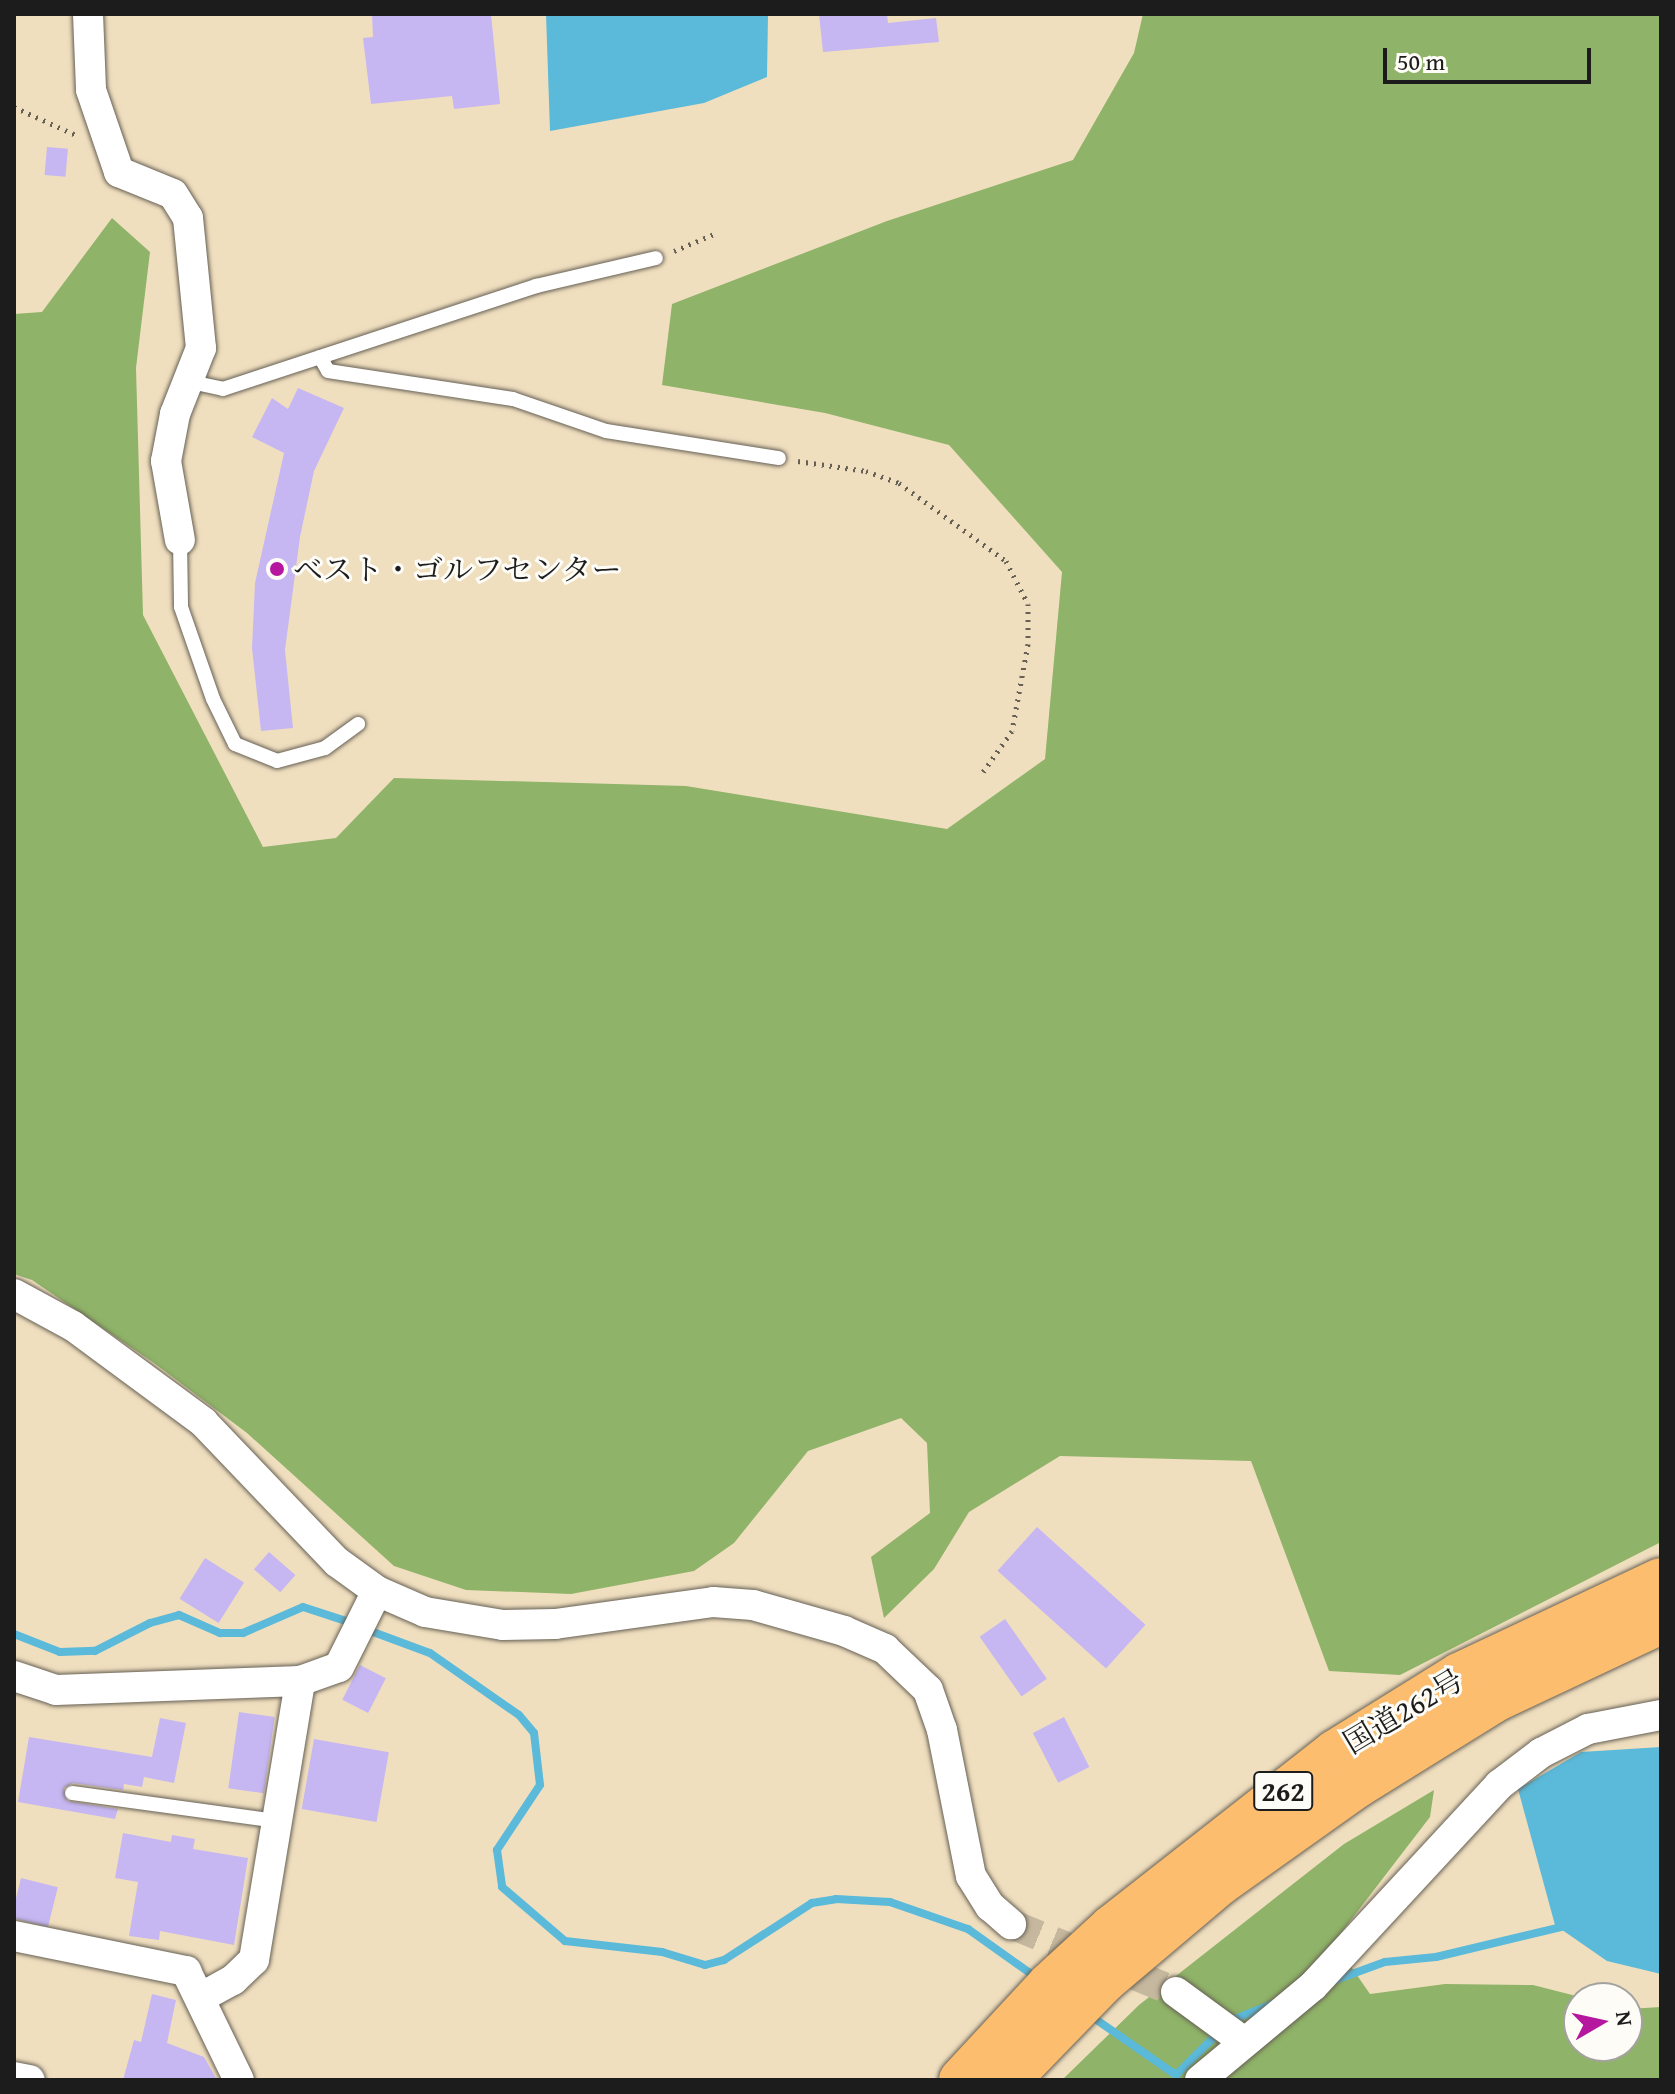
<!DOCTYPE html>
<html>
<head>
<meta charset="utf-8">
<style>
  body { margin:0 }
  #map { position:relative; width:1675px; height:2094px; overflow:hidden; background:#f0dfbf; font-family:"Gentium Book Plus","Noto Serif JP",serif }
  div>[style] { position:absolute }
  .forest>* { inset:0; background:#8fb368 }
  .water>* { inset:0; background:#5bb9d9 }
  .stream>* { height:8px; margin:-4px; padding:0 4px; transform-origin:4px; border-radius:4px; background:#5bb9d9 }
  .building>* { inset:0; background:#c6b7f2; transform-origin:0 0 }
  .street-tunnel>* { height:30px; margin-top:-15px; transform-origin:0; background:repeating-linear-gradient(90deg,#c6b89e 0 30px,transparent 0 45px) }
  .path>* { height:5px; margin-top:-2.5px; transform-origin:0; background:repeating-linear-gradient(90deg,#666055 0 2px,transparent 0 8px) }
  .roads { filter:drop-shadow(0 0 2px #666055) drop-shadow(0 0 2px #666055) }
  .lane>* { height:14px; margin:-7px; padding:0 7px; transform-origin:7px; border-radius:7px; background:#fff }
  .street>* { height:30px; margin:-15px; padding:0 15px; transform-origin:15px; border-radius:15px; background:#fff }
  .highway>* { height:44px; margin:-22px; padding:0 22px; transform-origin:22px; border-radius:22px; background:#fcbd6f }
  .dots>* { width:22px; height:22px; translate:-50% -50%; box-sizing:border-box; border:4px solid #fdfcf7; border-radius:50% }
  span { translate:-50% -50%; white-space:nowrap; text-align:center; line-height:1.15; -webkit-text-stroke:6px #fdfcf7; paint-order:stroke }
  .shield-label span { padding:2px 6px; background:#fdfcf7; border:2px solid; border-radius:6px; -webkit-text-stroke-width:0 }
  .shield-label { font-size:28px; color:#1c1c1c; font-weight:700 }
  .poi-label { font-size:30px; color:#1c1c1c }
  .left { translate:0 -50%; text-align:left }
  .street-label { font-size:30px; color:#1c1c1c }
  .frame { position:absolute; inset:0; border:16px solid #1c1c1c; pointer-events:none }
  .north { position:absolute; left:1563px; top:1982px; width:80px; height:80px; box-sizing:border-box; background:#fdfcf7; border:2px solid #a3a29f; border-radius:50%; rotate:81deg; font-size:22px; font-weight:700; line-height:32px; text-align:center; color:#1c1c1c }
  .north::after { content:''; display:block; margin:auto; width:28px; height:36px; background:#b5179e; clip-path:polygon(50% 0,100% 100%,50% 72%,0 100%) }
  .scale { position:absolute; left:1383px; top:48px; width:208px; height:36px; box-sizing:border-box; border:4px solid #1c1c1c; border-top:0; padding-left:10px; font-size:24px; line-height:28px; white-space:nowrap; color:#1c1c1c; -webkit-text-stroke:6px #fdfcf7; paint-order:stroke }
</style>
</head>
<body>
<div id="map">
  <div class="forest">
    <div style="clip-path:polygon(1143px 14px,1661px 14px,1661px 1542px,1400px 1675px,1329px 1671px,1251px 1461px,1060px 1456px,969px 1512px,934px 1569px,884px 1618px,871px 1557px,930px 1513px,927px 1443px,901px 1418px,808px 1451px,734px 1543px,694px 1571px,571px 1594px,466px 1590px,394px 1566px,247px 1433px,154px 1363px,32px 1280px,14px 1274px,14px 314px,42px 312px,112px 218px,150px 252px,136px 368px,143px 615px,263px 847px,336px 838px,394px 778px,686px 786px,947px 829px,1045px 759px,1062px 572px,949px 445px,825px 413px,662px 385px,672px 304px,887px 221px,1073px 160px,1134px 53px)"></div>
    <div style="clip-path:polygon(1434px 1790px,1430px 1817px,1334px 1942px,1370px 1994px,1445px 1984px,1533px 1985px,1584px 1998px,1579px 1998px,1579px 2046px,1627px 2046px,1627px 2009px,1661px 2007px,1661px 2080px,1062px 2080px,1139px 2005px,1344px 1844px)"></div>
  </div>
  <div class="water">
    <div style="clip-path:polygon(546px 14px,768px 14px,767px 77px,704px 103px,550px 131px)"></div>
    <div style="clip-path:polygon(1661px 1747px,1661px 1974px,1607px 1961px,1555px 1925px,1518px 1789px,1581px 1752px)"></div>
  </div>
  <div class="stream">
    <div style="left:365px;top:1629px;width:69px;rotate:20.3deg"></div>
    <div style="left:430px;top:1653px;width:108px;rotate:34.9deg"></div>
    <div style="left:519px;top:1715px;width:23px;rotate:50deg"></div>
    <div style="left:534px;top:1733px;width:52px;rotate:83.4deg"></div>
    <div style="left:540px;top:1785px;width:78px;rotate:123.5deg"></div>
    <div style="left:497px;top:1850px;width:37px;rotate:82deg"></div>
    <div style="left:502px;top:1887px;width:83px;rotate:40.6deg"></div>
    <div style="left:565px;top:1941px;width:98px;rotate:6.5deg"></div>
    <div style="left:662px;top:1952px;width:45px;rotate:16.8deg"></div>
    <div style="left:705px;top:1965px;width:20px;rotate:-15deg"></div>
    <div style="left:724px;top:1960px;width:105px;rotate:-32.9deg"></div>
    <div style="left:812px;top:1903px;width:24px;rotate:-9deg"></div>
    <div style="left:836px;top:1899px;width:54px;rotate:3.2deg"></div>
    <div style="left:890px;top:1902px;width:83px;rotate:19.1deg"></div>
    <div style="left:968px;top:1929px;width:85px;rotate:35.4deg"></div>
    <div style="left:14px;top:1634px;width:49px;rotate:21.4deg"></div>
    <div style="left:60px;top:1652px;width:35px;rotate:-2deg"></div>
    <div style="left:95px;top:1651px;width:62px;rotate:-27deg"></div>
    <div style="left:150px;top:1623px;width:30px;rotate:-15deg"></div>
    <div style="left:179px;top:1615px;width:45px;rotate:23.7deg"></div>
    <div style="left:220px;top:1633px;width:23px"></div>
    <div style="left:243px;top:1633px;width:65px;rotate:-23.4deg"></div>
    <div style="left:303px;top:1607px;width:52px;rotate:18.1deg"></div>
    <div style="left:1330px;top:1982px;width:59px;rotate:-20deg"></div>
    <div style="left:1385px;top:1962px;width:51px;rotate:-5.6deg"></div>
    <div style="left:1436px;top:1957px;width:137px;rotate:-13.5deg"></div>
    <div style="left:1091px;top:2016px;width:103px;rotate:34.8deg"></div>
    <div style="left:1176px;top:2075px;width:62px;rotate:-45deg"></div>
    <div style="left:1230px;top:2021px;width:45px;rotate:-22deg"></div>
  </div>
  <div class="building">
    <div style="clip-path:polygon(372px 14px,491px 14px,500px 104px,454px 109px,452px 96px,371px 104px,363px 38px,373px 37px)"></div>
    <div style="clip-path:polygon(819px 14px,887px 14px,888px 23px,936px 18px,939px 42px,823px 52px)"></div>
    <div style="left:47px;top:147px;width:21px;height:28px;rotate:5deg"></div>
    <div style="clip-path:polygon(298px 388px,344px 408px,314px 471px,300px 537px,285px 650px,293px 728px,261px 731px,252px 648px,255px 583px,284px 453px,252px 437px,272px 398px,288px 409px)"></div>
    <div style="left:1037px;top:1527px;width:146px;height:59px;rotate:42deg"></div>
    <div style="left:269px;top:1552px;width:35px;height:23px;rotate:41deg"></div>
    <div style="left:205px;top:1558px;width:46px;height:48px;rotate:32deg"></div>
    <div style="left:1005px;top:1619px;width:73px;height:31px;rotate:55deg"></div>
    <div style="left:360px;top:1665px;width:29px;height:39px;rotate:27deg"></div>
    <div style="left:239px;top:1712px;width:36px;height:77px;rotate:8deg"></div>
    <div style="left:1064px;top:1717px;width:56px;height:35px;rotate:63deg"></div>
    <div style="clip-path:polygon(160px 1718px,186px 1723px,174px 1783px,144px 1777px,142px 1787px,124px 1784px,123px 1790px,73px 1783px,64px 1788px,67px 1801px,118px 1809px,115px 1819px,18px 1802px,29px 1737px,152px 1757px)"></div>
    <div style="left:314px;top:1739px;width:76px;height:71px;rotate:10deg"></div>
    <div style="clip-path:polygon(123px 1833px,171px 1842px,172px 1835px,195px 1839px,193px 1849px,248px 1858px,234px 1945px,160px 1931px,159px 1940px,129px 1936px,138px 1882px,115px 1878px)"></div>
    <div style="left:21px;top:1878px;width:38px;height:41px;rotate:14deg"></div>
    <div style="clip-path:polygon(152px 1994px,176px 2000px,167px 2043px,204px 2057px,217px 2080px,123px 2080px,134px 2040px,141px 2042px)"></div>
  </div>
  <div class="street-tunnel">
    <div style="left:1011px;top:1924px;width:178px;rotate:22.4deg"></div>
  </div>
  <div class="path">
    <div style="left:14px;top:107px;width:68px;rotate:24.3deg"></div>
    <div style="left:674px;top:251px;width:43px;rotate:-23deg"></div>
    <div style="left:798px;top:461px;width:69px;rotate:8.4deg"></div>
    <div style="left:866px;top:471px;width:35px;rotate:20deg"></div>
    <div style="left:899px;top:483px;width:132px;rotate:36.1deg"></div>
    <div style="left:1006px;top:561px;width:48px;rotate:62.9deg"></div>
    <div style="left:1028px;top:604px;width:40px;rotate:90deg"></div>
    <div style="left:1028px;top:644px;width:88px;rotate:100.4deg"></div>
    <div style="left:1012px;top:731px;width:50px;rotate:125.3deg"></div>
  </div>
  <div class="roads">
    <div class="lane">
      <div style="left:320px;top:357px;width:16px;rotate:60deg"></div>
      <div style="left:328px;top:371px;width:187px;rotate:8.6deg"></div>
      <div style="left:513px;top:399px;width:98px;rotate:19deg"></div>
      <div style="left:606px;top:431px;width:175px;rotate:8.9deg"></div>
      <div style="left:191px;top:382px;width:33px;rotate:12deg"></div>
      <div style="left:223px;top:389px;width:330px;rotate:-18.2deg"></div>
      <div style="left:536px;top:286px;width:123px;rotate:-13.1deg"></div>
      <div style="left:180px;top:540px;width:67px;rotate:89.1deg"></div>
      <div style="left:181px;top:607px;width:97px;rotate:70.8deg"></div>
      <div style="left:213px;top:699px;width:50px;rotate:63.9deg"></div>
      <div style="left:235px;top:744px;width:45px;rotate:22deg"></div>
      <div style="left:277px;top:761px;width:50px;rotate:-15.2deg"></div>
      <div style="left:325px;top:748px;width:41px;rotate:-36deg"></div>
      <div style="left:72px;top:1793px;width:206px;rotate:7.8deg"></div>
    </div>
    <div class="street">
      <div style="left:88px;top:14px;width:76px;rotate:87.7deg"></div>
      <div style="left:91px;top:90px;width:87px;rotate:71.1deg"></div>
      <div style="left:119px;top:172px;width:58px;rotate:22.2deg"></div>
      <div style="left:173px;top:194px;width:28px;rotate:58deg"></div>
      <div style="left:188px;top:218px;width:131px;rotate:84.3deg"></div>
      <div style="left:201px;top:348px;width:71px;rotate:111.5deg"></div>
      <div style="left:175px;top:414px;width:48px;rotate:100.8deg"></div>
      <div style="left:166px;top:461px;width:80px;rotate:80deg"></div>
      <div style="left:14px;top:1294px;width:67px;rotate:28.5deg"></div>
      <div style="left:73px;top:1326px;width:162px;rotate:36.4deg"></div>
      <div style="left:203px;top:1422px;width:194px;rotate:46.3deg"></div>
      <div style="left:337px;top:1562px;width:49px;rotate:35.9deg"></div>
      <div style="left:377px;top:1591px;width:52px;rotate:23.6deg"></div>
      <div style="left:425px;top:1612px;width:79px;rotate:9.5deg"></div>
      <div style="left:503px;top:1625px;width:52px;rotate:-1.1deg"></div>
      <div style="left:555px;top:1624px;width:160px;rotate:-7.9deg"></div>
      <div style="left:713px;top:1602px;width:40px;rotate:4.3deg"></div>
      <div style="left:753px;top:1605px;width:95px;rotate:15.9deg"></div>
      <div style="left:844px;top:1631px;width:45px;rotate:23.7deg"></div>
      <div style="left:885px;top:1649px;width:59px;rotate:43.6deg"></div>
      <div style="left:928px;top:1690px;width:42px;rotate:70.7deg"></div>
      <div style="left:942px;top:1730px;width:149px;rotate:78.8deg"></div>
      <div style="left:971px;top:1876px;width:36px;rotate:58deg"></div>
      <div style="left:990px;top:1906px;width:28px;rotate:41deg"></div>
      <div style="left:14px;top:1676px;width:44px;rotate:18.4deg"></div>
      <div style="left:56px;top:1690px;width:244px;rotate:-2.1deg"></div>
      <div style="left:14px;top:1936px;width:176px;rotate:11.5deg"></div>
      <div style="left:186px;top:1971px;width:121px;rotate:64.1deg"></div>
      <div style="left:1176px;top:1992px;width:83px;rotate:36.2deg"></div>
      <div style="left:200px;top:1998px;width:38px;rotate:-29deg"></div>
      <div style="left:233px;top:1980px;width:29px;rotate:-44deg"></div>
      <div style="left:254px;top:1960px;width:283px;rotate:-80.6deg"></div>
      <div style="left:300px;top:1681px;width:41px;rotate:-19.7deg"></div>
      <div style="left:339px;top:1667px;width:85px;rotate:-63.4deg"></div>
      <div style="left:14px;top:2077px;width:16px;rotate:11deg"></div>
      <div style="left:1200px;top:2080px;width:147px;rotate:-39.8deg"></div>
      <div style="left:1313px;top:1986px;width:274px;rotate:-47.2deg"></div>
      <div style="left:1499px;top:1785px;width:53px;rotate:-37.3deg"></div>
      <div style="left:1541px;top:1753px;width:53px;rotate:-27.1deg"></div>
      <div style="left:1588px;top:1729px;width:74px;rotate:-10.9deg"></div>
    </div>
    <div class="highway">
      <div style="left:961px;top:2080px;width:129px;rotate:-47.2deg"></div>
      <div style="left:1049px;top:1985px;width:86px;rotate:-42.6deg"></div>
      <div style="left:1112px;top:1927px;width:283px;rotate:-38.1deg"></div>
      <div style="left:1335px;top:1752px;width:146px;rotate:-31.8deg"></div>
      <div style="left:1459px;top:1675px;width:223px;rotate:-25.2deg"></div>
      <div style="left:1008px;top:2080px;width:138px;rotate:-45.9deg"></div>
      <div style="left:1104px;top:1981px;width:152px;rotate:-40.2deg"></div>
      <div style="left:1220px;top:1883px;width:166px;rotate:-35.4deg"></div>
      <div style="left:1355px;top:1787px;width:167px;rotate:-31.8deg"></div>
      <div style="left:1497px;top:1699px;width:181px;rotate:-25.2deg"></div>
    </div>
  </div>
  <div class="dots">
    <div style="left:277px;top:569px;background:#b5179e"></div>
  </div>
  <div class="shield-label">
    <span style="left:1283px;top:1791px">262</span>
  </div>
  <div class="poi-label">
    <span class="left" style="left:293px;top:569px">ベスト・ゴルフセンター</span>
  </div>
  <div class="street-label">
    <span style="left:1403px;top:1711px;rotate:-31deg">国道262号</span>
  </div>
  <div class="frame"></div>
  <div class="north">N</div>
  <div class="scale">50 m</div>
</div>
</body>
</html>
